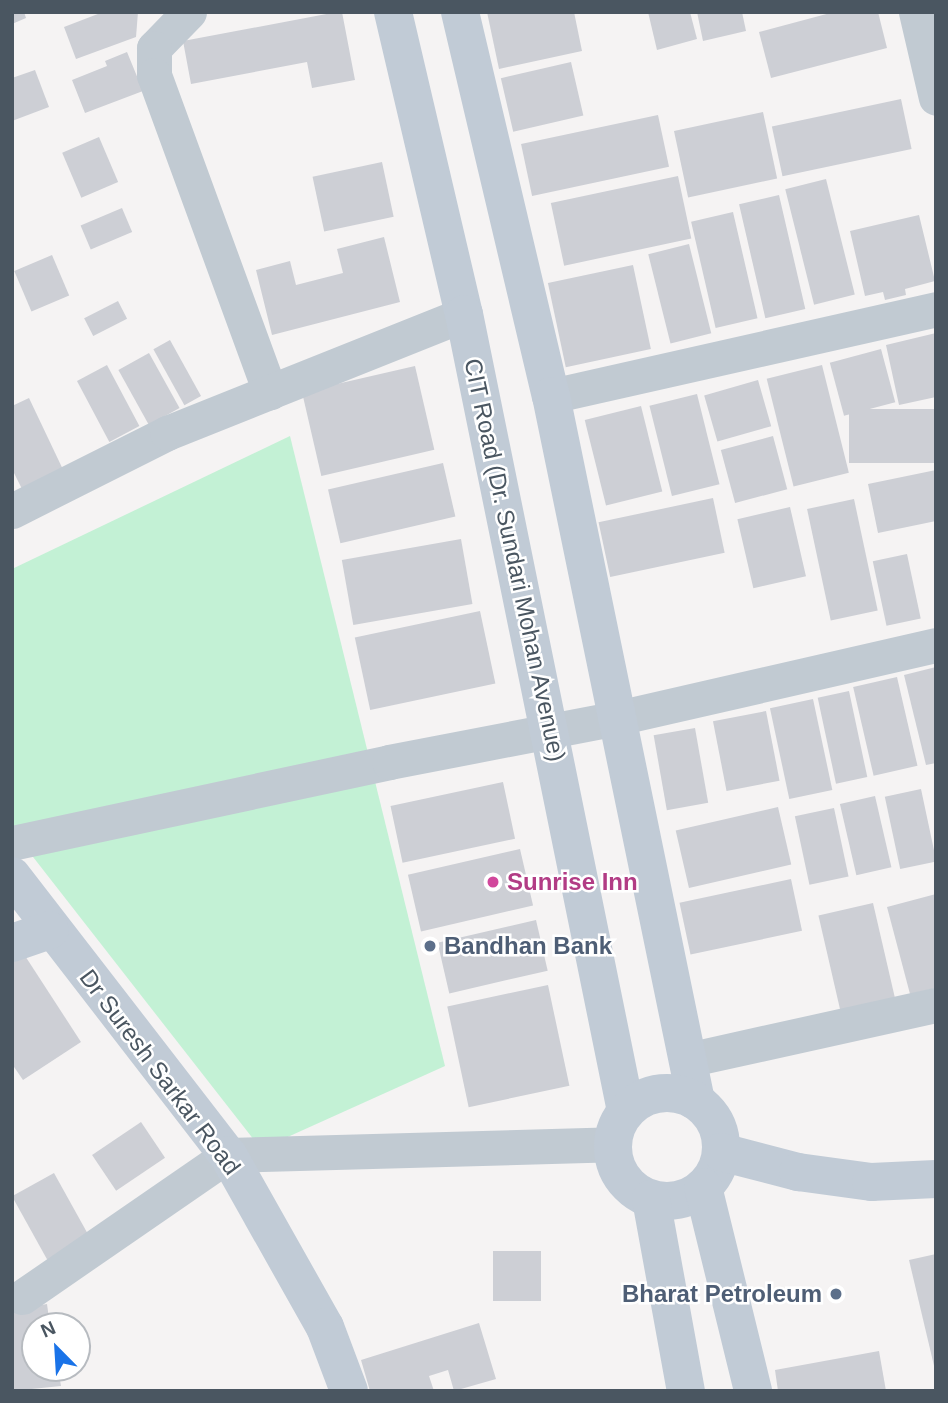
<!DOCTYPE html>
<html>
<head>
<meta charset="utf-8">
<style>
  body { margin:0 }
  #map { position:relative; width:948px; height:1403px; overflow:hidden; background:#f5f3f3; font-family:Arial,sans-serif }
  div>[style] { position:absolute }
  .green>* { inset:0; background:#c3f1d5 }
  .building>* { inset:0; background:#cdcfd5; transform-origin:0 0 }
  .street>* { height:35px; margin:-17.5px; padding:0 17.5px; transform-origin:17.5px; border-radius:17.5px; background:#c1cad2 }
  .secondary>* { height:38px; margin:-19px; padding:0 19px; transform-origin:19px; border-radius:19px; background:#c1cbd6 }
  .secondary>.ring { margin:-19px; padding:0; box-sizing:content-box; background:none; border:38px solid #c1cbd6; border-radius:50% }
  .dots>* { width:19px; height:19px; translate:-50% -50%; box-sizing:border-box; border:4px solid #fff; border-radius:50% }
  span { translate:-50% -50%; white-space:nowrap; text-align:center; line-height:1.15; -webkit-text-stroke:5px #fff; paint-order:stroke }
  .street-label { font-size:24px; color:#4a5661 }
  .hotel-label { font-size:24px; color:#b23c85; font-weight:700 }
  .left { translate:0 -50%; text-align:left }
  .service-label { font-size:24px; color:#4e5e75; font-weight:700 }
  .right { translate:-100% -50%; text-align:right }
  .frame { position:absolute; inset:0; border:14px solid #4a5661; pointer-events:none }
  .north { position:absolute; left:21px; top:1312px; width:70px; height:70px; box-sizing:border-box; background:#fff; border:2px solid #b7bbc0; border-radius:50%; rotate:336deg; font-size:19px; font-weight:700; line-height:28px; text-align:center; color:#4a5661 }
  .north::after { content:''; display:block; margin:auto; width:24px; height:32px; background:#1a73e8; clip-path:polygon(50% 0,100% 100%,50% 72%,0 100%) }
</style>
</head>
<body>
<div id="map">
  <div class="green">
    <div style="clip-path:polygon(290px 436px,445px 1066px,261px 1149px,12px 830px,12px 569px)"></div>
  </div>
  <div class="building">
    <div style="clip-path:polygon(12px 12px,24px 12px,26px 18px,12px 24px)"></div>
    <div style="clip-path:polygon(103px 12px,138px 12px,136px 37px,76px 59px,64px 27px)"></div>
    <div style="clip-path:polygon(337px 12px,342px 12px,355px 80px,312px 88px,307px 62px,191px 84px,183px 41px)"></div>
    <div style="clip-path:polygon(487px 12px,574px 12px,582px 51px,499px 69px)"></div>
    <div style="clip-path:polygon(648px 12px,690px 12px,697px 39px,657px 50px)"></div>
    <div style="clip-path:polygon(697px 12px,742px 12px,746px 31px,703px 41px)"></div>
    <div style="clip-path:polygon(834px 12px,878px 12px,887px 48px,771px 78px,759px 32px)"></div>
    <div style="clip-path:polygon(127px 52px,143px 91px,85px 113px,72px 80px,107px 66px,105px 61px)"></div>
    <div style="left:571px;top:62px;width:55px;height:72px;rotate:77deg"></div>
    <div style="clip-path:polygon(35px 70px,49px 107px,12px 121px,12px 78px)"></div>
    <div style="left:901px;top:99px;width:51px;height:132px;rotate:78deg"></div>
    <div style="left:763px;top:112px;width:68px;height:91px;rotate:78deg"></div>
    <div style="left:658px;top:115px;width:53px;height:140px;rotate:78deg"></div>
    <div style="left:99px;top:137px;width:49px;height:40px;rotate:67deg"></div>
    <div style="left:382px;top:162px;width:56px;height:71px;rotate:78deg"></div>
    <div style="left:678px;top:176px;width:64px;height:130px;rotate:78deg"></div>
    <div style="left:826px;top:179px;width:119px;height:42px;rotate:76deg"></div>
    <div style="left:779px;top:195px;width:117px;height:41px;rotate:77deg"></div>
    <div style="left:122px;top:208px;width:26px;height:45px;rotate:67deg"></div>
    <div style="left:733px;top:212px;width:109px;height:43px;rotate:77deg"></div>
    <div style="clip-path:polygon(919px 215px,935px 281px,905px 289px,906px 295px,885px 300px,883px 292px,865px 296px,850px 231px)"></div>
    <div style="clip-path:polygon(384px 237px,400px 302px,272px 335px,256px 270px,290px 261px,296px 285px,343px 273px,337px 249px)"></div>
    <div style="left:689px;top:244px;width:92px;height:42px;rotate:76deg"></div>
    <div style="left:52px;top:255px;width:44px;height:41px;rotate:67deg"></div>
    <div style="left:633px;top:265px;width:86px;height:87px;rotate:78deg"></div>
    <div style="left:118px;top:301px;width:20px;height:38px;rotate:63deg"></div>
    <div style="clip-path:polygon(936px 333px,936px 397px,899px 405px,886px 345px)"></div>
    <div style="left:170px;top:340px;width:64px;height:19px;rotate:61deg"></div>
    <div style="left:881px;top:349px;width:55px;height:53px;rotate:75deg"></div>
    <div style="left:149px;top:353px;width:63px;height:35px;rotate:61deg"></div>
    <div style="left:107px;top:365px;width:69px;height:34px;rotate:62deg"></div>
    <div style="left:822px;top:365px;width:111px;height:57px;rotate:76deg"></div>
    <div style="left:415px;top:366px;width:86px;height:116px;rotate:77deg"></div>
    <div style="left:758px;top:380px;width:48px;height:56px;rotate:74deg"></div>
    <div style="left:697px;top:394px;width:93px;height:49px;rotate:76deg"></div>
    <div style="clip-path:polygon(29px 398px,67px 478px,26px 497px,12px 469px,12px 406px)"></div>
    <div style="left:641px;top:406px;width:88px;height:58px;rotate:76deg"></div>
    <div style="left:936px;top:409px;width:54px;height:87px;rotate:90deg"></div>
    <div style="left:773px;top:436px;width:55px;height:54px;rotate:75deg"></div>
    <div style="left:443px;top:463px;width:55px;height:118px;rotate:77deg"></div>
    <div style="clip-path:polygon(936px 470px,936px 521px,878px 533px,868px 484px)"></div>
    <div style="left:713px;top:498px;width:56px;height:117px;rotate:78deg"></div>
    <div style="left:854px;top:499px;width:114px;height:48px;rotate:78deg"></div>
    <div style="left:790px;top:507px;width:71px;height:54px;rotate:77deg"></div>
    <div style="left:461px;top:539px;width:66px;height:121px;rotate:80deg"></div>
    <div style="left:907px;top:554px;width:66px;height:35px;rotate:78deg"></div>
    <div style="left:480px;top:611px;width:74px;height:128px;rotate:78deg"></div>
    <div style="clip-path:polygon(936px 667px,936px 763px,926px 765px,904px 675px)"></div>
    <div style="left:897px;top:677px;width:91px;height:45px;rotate:77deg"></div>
    <div style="left:849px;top:691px;width:88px;height:32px;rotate:78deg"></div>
    <div style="left:813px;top:699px;width:93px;height:44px;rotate:78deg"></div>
    <div style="left:766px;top:711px;width:71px;height:54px;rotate:79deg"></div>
    <div style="left:695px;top:728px;width:76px;height:42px;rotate:80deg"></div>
    <div style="left:503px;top:782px;width:58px;height:115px;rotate:78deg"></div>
    <div style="left:921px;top:789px;width:74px;height:37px;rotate:78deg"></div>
    <div style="left:875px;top:796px;width:73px;height:36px;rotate:77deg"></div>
    <div style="left:778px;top:807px;width:59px;height:105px;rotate:77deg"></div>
    <div style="left:834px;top:808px;width:70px;height:40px;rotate:78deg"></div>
    <div style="left:520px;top:849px;width:58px;height:115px;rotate:77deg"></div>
    <div style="left:791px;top:879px;width:53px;height:114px;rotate:78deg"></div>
    <div style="clip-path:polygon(936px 894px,936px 988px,910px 994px,887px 907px)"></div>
    <div style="left:873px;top:903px;width:104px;height:56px;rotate:77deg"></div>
    <div style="left:536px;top:920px;width:52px;height:101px;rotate:77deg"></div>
    <div style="clip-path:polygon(18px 945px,81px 1042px,23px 1080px,12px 1064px,12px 949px)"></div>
    <div style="left:548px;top:985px;width:103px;height:103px;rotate:78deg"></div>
    <div style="left:141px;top:1122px;width:43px;height:59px;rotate:56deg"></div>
    <div style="left:54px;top:1173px;width:73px;height:48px;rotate:61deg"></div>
    <div style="left:493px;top:1251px;width:48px;height:50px"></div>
    <div style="clip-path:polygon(936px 1254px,936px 1369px,935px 1370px,909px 1260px)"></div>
    <div style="clip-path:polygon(47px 1304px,50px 1326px,35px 1326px,35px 1368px,58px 1368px,61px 1386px,12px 1391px,12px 1310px)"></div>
    <div style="clip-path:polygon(479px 1323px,496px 1379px,454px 1391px,448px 1370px,429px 1376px,434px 1391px,370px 1391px,361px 1360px)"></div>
    <div style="clip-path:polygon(879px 1351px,886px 1391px,778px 1391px,775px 1370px)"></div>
  </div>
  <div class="street">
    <div style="left:189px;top:12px;width:50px;rotate:134.2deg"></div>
    <div style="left:154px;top:48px;width:27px;rotate:90deg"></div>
    <div style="left:154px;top:75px;width:338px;rotate:69.9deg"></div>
    <div style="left:916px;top:12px;width:88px;rotate:76.9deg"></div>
    <div style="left:551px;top:396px;width:395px;rotate:-12.7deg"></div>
    <div style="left:12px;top:511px;width:174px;rotate:-26.7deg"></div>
    <div style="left:167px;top:433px;width:320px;rotate:-21.8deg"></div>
    <div style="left:12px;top:843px;width:386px;rotate:-12.1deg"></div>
    <div style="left:389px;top:762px;width:232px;rotate:-10.9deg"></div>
    <div style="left:617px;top:718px;width:327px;rotate:-12.9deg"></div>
    <div style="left:687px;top:1060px;width:255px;rotate:-12.5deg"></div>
    <div style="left:22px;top:1297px;width:250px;rotate:-34.6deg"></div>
    <div style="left:228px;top:1155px;width:385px;rotate:-1.6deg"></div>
  </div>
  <div class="secondary">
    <div style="left:393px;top:12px;width:310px;rotate:76.8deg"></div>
    <div style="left:464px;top:314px;width:813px;rotate:78.51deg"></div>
    <div style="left:460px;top:12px;width:395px;rotate:76.7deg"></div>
    <div style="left:551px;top:396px;width:720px;rotate:78.38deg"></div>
    <div style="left:12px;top:876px;width:353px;rotate:52.3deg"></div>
    <div style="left:228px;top:1155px;width:197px;rotate:60.6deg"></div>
    <div style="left:325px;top:1327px;width:68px;rotate:69.4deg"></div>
    <div style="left:12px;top:943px;width:40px;rotate:-18.9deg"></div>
    <div class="ring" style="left:613px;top:1093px;width:70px;height:70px"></div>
    <div style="left:721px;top:1152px;width:80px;rotate:14.6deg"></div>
    <div style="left:798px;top:1172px;width:74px;rotate:7.8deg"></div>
    <div style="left:871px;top:1182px;width:65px;rotate:-2.6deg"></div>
    <div style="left:703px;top:1187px;width:210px;rotate:76.2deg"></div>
    <div style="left:651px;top:1199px;width:195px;rotate:79.7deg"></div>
  </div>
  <div class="dots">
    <div style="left:493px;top:882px;background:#d1479c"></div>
    <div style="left:430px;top:946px;background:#5c6f8a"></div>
    <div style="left:836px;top:1294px;background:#5c6f8a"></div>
  </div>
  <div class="street-label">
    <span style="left:515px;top:560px;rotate:78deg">CIT Road (Dr. Sundari Mohan Avenue)</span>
    <span style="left:160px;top:1072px;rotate:53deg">Dr Suresh Sarkar Road</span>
  </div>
  <div class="hotel-label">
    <span class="left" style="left:507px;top:882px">Sunrise Inn</span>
  </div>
  <div class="service-label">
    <span class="left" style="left:444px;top:946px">Bandhan Bank</span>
    <span class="right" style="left:822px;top:1294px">Bharat Petroleum</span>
  </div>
  <div class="frame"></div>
  <div class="north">N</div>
</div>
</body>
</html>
